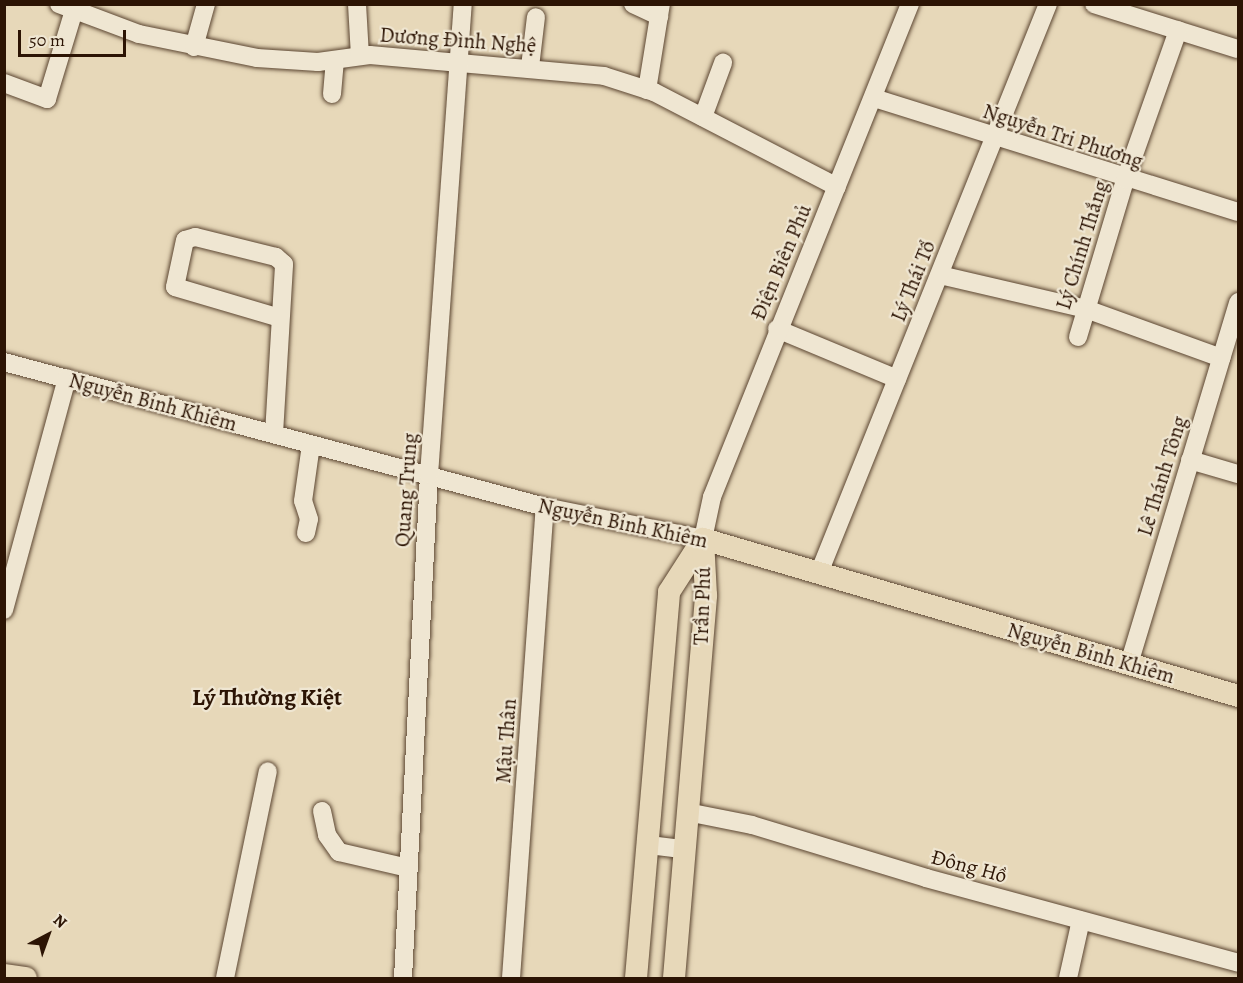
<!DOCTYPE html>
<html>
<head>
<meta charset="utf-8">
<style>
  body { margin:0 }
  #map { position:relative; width:1243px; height:983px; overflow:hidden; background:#e7d8b9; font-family:Alegreya,serif }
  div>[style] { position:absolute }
  .roads { filter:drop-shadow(0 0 2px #5b4531) drop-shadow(0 0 2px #5b4531) }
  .minor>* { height:18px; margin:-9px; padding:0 9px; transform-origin:9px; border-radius:9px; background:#efe6d2 }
  .major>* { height:22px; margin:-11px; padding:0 11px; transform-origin:11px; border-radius:11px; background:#e7d8b9 }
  span { translate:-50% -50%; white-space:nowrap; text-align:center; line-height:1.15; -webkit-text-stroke:4.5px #efe6d2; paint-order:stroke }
  .street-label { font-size:21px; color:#2c1404 }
  .quarter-label { font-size:24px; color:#2c1404; font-weight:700 }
  .frame { position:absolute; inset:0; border:6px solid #2c1404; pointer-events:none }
  .north { position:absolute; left:18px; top:905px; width:60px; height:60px; -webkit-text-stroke:4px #efe6d2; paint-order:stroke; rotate:41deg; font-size:16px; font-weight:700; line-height:24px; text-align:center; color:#2c1404 }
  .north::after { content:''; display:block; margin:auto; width:21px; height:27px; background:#2c1404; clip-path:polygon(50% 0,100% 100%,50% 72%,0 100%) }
  .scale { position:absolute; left:18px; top:30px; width:108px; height:27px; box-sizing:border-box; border:3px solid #2c1404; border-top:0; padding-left:8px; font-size:18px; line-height:21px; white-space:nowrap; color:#2c1404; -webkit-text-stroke:4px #efe6d2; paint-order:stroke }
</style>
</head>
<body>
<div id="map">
  <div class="roads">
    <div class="minor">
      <div style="left:59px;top:4px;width:85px;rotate:20.6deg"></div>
      <div style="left:139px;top:34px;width:120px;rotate:11.5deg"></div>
      <div style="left:257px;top:58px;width:61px;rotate:3.8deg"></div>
      <div style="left:318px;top:62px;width:52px;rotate:-7.7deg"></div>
      <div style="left:370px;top:55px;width:235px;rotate:5.1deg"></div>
      <div style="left:604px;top:76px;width:52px;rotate:17.7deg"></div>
      <div style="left:654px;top:92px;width:206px;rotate:27.4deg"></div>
      <div style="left:357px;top:4px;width:52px;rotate:86.7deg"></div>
      <div style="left:633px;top:4px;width:29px;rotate:25deg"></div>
      <div style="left:1094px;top:4px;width:151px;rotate:17.4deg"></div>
      <div style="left:194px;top:47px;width:45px;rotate:-74.4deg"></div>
      <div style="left:530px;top:67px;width:50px;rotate:-83.2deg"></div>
      <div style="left:4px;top:83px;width:46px;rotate:20.4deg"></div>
      <div style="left:47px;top:99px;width:93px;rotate:-73.1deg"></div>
      <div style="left:647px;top:90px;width:87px;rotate:-80.8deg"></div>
      <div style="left:332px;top:94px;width:33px;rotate:-85deg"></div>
      <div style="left:874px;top:98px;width:381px;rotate:17.4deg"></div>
      <div style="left:703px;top:117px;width:58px;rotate:-69.7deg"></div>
      <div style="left:940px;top:275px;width:150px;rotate:13.1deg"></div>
      <div style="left:1086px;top:309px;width:144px;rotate:19.9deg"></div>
      <div style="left:777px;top:329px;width:130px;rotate:22.6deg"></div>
      <div style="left:1078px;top:337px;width:164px;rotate:-73.3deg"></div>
      <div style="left:1125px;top:180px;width:159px;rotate:-70.5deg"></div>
      <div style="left:4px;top:362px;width:560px;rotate:15deg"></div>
      <div style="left:545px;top:507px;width:161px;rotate:11.4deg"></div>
      <div style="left:703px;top:539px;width:43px;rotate:-77.9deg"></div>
      <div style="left:712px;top:497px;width:531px;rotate:-68.12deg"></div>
      <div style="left:274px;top:434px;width:170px;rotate:-86.6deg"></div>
      <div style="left:284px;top:264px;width:11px;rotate:-139deg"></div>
      <div style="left:276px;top:257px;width:83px;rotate:-166.1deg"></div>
      <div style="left:195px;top:237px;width:10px;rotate:163deg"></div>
      <div style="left:185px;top:240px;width:48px;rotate:102deg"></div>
      <div style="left:175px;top:287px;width:109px;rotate:16.4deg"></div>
      <div style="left:1190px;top:460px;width:50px;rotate:16.3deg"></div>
      <div style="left:306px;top:533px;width:14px;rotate:-78deg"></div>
      <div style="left:309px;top:519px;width:19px;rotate:-108deg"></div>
      <div style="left:303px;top:501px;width:57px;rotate:-81.9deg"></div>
      <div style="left:819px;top:573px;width:613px;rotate:-68.08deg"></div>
      <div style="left:4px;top:610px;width:240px;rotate:-74.8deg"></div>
      <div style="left:1129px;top:664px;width:378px;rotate:-73.2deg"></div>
      <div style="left:322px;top:811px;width:25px;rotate:78deg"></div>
      <div style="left:327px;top:835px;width:21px;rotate:55deg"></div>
      <div style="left:339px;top:852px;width:71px;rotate:13.1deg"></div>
      <div style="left:687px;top:812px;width:66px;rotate:11.3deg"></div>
      <div style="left:752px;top:825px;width:182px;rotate:16.9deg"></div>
      <div style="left:926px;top:878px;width:323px;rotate:15.2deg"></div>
      <div style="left:649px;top:845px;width:35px;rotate:7deg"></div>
      <div style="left:225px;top:978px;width:211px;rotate:-78.3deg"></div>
      <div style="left:403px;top:978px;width:504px;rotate:-87.04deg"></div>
      <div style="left:429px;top:475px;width:472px;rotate:-85.9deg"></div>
      <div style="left:511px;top:978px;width:472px;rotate:-85.9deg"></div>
      <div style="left:1068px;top:978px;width:59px;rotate:-77.4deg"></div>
    </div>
    <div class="major">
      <div style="left:703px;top:539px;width:558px;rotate:16.35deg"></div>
      <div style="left:4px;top:975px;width:22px;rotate:8deg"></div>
      <div style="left:636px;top:978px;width:387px;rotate:-85.1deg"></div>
      <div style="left:669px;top:592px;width:63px;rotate:-57.3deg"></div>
      <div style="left:674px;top:978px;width:384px;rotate:-85.2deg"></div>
      <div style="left:706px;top:595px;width:56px;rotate:-93.1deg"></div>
    </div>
  </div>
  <div class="street-label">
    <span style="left:458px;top:40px;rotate:4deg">Dương Đình Nghệ</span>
    <span style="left:1063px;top:136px;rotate:18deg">Nguyễn Tri Phương</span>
    <span style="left:1082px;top:245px;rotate:-73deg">Lý Chính Thắng</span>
    <span style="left:781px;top:262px;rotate:-67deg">Điện Biên Phủ</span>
    <span style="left:913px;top:281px;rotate:-68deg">Lý Thái Tổ</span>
    <span style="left:153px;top:402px;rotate:15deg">Nguyễn Bỉnh Khiêm</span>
    <span style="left:1162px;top:476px;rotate:-73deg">Lê Thánh Tông</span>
    <span style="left:406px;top:490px;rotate:-86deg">Quang Trung</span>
    <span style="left:623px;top:523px;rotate:12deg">Nguyễn Bỉnh Khiêm</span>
    <span style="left:702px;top:606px;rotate:-88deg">Trần Phú</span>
    <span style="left:1091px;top:653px;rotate:16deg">Nguyễn Bỉnh Khiêm</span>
    <span style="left:506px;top:741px;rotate:-86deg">Mậu Thân</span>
    <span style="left:969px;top:866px;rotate:15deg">Đông Hồ</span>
  </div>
  <div class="quarter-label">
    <span style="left:267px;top:698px">Lý Thường Kiệt</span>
  </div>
  <div class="frame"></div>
  <div class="north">N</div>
  <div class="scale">50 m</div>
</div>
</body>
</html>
